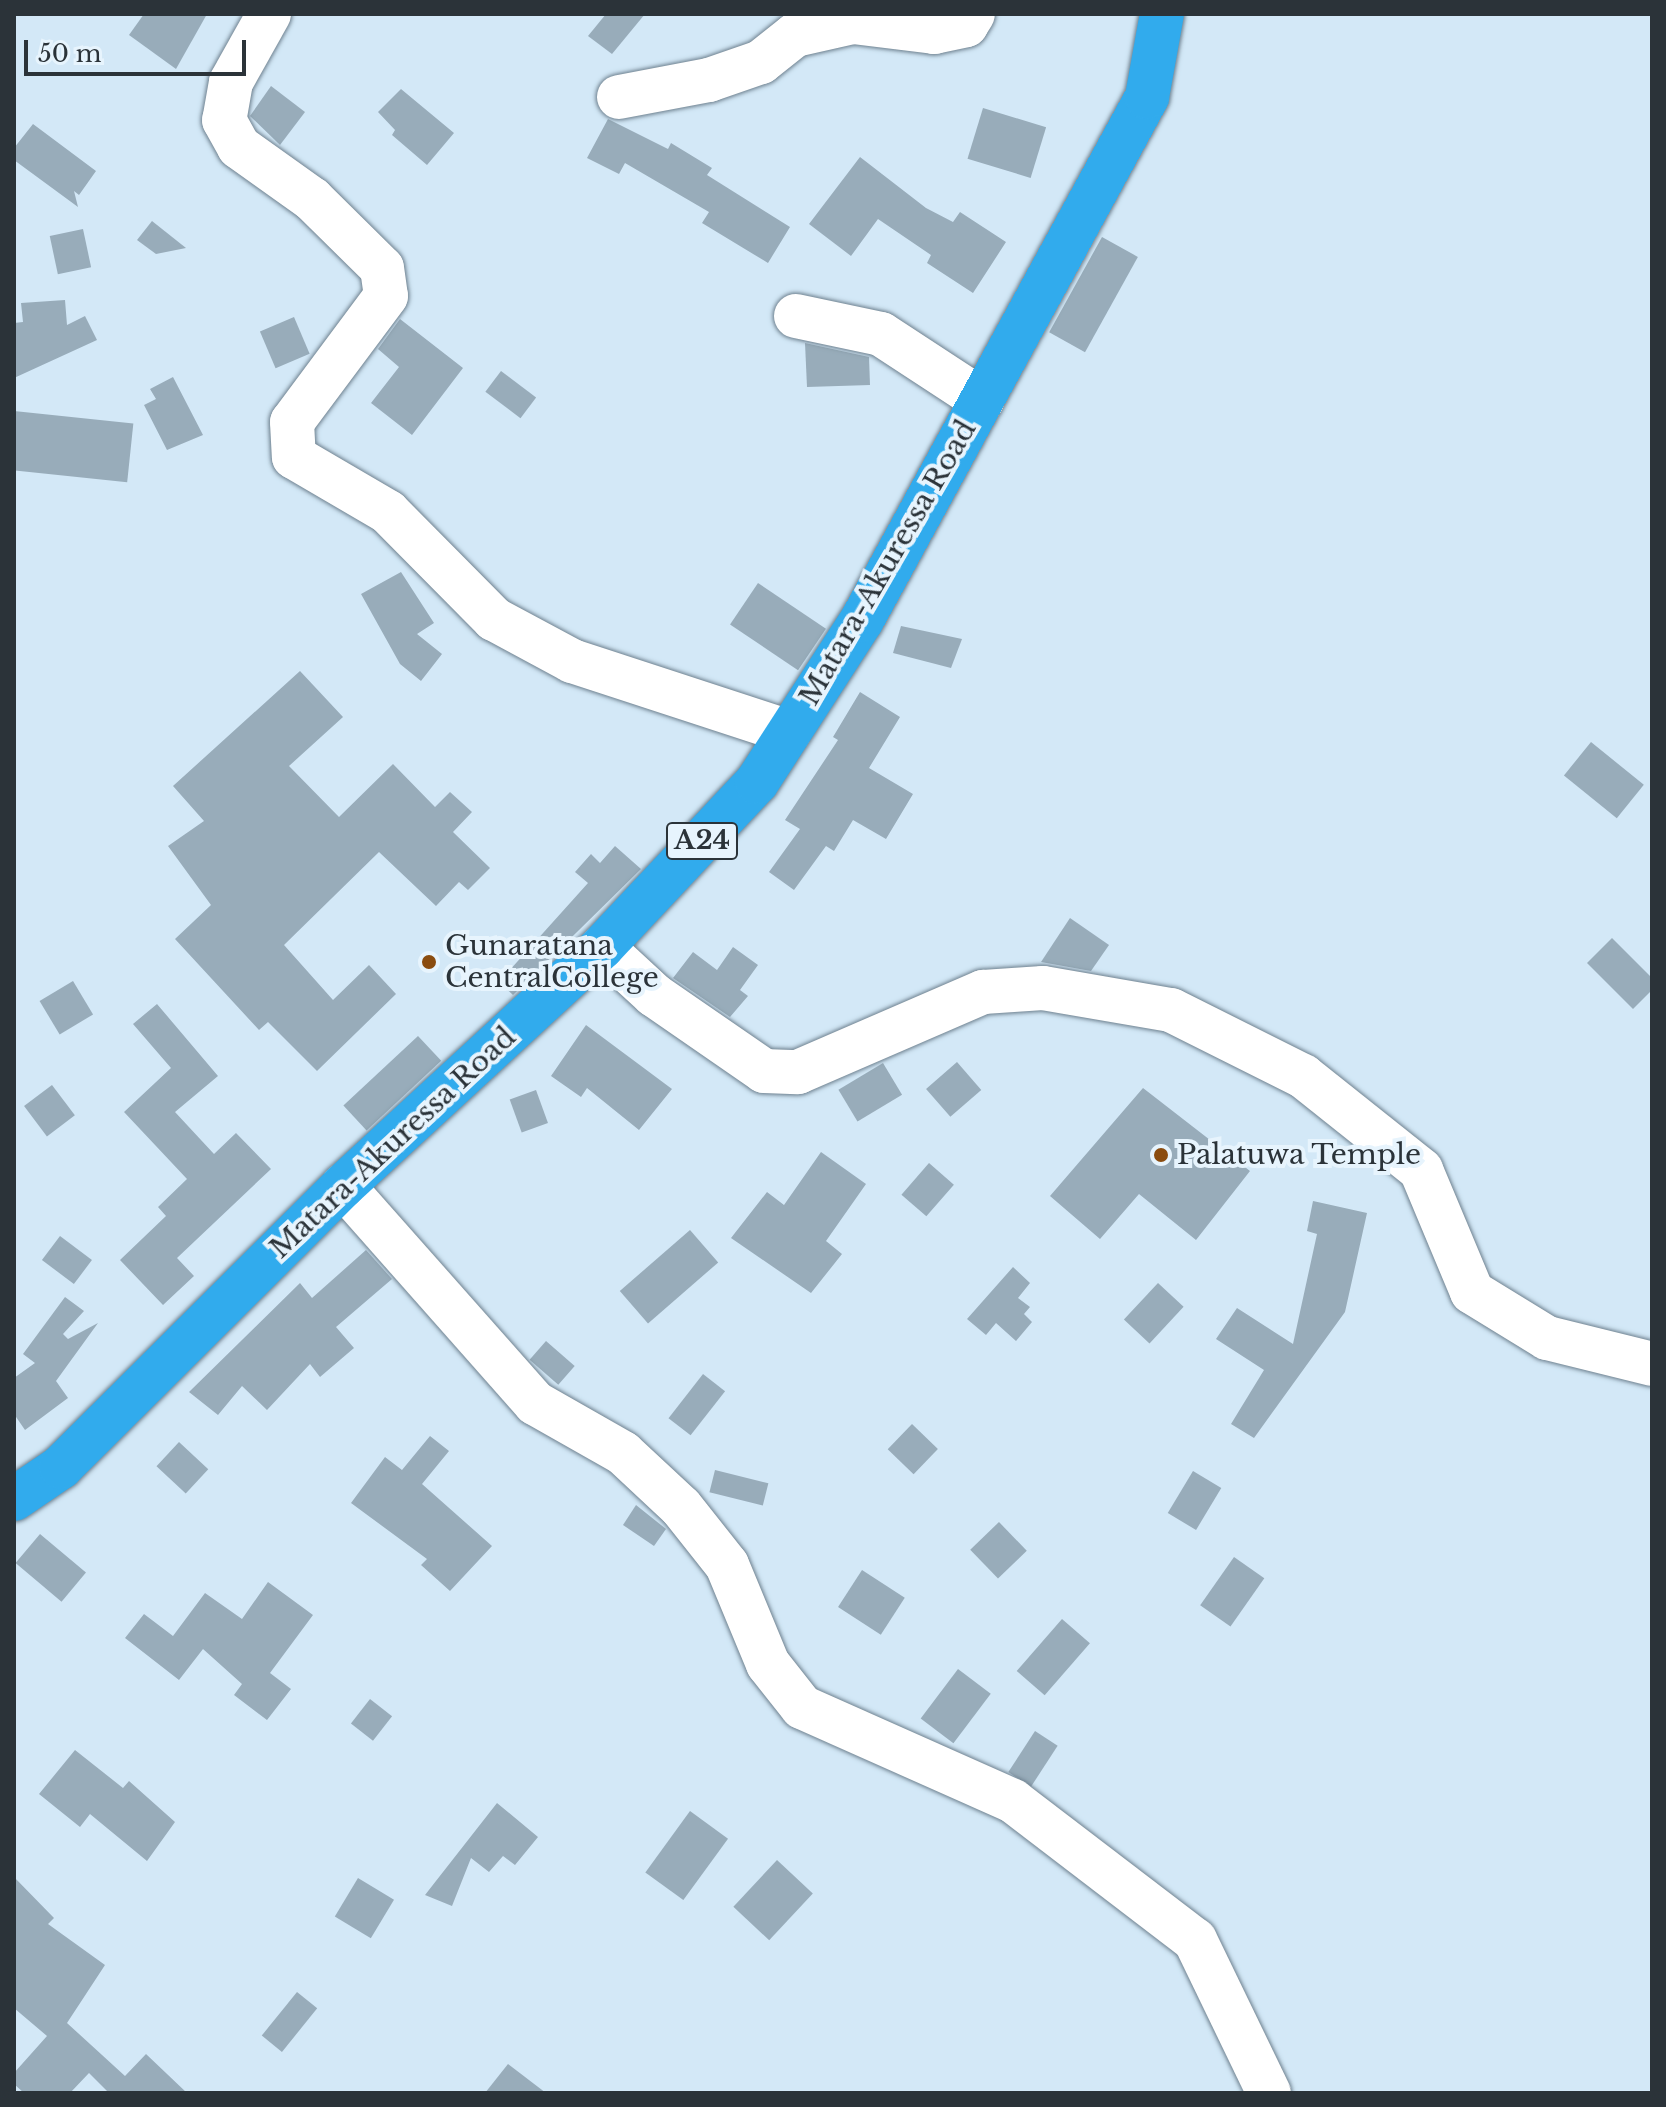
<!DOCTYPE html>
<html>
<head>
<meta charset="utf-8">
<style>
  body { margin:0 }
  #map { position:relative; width:1666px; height:2107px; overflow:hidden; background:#d3e8f7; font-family:"Libre Baskerville",serif }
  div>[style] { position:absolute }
  .building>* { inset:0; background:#98acba; transform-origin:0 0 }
  .roads { filter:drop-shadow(0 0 2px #6e818f) drop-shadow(0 0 2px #6e818f) }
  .minor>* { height:44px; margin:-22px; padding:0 22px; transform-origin:22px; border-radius:22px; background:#fff }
  .highway>* { height:44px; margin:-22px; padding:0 22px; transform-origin:22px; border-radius:22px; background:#31abed }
  .dots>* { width:22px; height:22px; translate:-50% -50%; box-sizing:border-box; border:4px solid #e7f4fd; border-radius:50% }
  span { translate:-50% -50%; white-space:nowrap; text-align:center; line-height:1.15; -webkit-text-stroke:8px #e7f4fd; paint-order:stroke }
  .shield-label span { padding:2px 6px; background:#e7f4fd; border:2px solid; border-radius:6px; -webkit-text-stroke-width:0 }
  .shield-label { font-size:26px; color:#2b3339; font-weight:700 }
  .street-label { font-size:28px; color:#2b3339 }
  .poi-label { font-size:28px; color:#2b3339 }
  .left { translate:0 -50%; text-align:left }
  .frame { position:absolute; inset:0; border:16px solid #2b3339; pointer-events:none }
  .scale { position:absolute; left:24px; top:40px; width:222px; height:36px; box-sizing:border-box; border:4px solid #2b3339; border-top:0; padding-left:10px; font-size:24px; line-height:28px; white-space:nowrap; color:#2b3339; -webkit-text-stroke:6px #e7f4fd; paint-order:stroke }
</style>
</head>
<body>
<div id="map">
  <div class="building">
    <div style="clip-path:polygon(144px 14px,207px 14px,176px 69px,129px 35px)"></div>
    <div style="clip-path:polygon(606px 14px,645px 14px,612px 54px,588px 36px)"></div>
    <div style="clip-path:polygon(271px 86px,305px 112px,280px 145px,250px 116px)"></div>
    <div style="clip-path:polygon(401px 89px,454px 133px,427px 165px,392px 135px,395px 130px,378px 112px)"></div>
    <div style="left:983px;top:108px;width:66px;height:53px;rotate:17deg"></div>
    <div style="clip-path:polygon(608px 119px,668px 149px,671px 143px,712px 168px,707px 175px,790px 227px,768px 263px,702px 223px,709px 212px,625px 163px,619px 174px,587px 158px)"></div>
    <div style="clip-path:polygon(33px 124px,96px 171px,79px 195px,74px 191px,78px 207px,14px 160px,14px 148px)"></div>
    <div style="clip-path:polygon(860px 157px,926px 208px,953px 222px,960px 212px,1006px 242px,973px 293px,927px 263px,931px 255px,878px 219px,851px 256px,809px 224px)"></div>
    <div style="clip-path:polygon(152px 221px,186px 248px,156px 254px,137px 240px)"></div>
    <div style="left:83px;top:229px;width:39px;height:34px;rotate:78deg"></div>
    <div style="left:1102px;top:237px;width:41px;height:109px;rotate:29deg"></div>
    <div style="clip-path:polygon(65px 300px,67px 325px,85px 316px,97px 340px,14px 378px,14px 323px,23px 322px,21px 303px)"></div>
    <div style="left:294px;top:317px;width:40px;height:37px;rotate:67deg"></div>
    <div style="clip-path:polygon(400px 319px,463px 368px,412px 435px,371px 403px,399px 367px,378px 349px)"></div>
    <div style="clip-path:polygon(805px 343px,869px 357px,870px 385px,807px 387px)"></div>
    <div style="left:501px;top:371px;width:44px;height:26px;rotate:37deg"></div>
    <div style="clip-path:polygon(173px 377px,203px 435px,167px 450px,144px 405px,156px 399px,150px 389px)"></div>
    <div style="left:14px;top:411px;width:120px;height:59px;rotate:6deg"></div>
    <div style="clip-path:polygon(401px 572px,434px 623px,417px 634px,442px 654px,421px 681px,400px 664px,361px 594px)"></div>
    <div style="left:758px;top:583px;width:82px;height:50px;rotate:34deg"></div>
    <div style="clip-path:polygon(901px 626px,962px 639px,951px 668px,893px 653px)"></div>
    <div style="clip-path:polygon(300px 671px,343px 717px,289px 766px,339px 817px,393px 764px,435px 807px,450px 792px,472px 812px,453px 832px,490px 868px,468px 890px,459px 882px,436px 906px,379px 852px,284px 945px,333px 1000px,369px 965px,396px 994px,317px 1071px,268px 1022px,259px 1030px,175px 939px,211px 905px,168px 846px,204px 821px,173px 786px)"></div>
    <div style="clip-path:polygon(860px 692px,900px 717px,869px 768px,913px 794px,886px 839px,853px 820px,834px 851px,826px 846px,794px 890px,769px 872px,800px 829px,785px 820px,838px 740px,833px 737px)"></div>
    <div style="left:1591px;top:742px;width:68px;height:43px;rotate:39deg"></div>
    <div style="clip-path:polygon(615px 846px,641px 869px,513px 995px,499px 982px,588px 883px,575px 872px,591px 854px,600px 863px)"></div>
    <div style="clip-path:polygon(1070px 918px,1109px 945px,1091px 971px,1041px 962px)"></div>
    <div style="clip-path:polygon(1612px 938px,1652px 978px,1652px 990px,1633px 1009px,1587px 963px)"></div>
    <div style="clip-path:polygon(733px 947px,758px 965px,740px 990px,748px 996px,730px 1017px,673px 978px,693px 952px,717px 970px)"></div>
    <div style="left:73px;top:981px;width:39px;height:39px;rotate:59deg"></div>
    <div style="clip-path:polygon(157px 1004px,218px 1076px,175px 1112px,214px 1154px,236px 1133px,271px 1169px,177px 1258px,194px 1276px,163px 1305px,120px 1260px,166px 1216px,158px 1207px,187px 1179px,124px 1112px,171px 1068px,133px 1024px)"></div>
    <div style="clip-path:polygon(586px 1025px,672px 1089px,639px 1130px,587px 1088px,581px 1097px,551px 1076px)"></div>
    <div style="left:418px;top:1036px;width:34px;height:102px;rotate:47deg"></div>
    <div style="left:957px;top:1062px;width:37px;height:41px;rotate:49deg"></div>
    <div style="left:883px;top:1063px;width:37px;height:52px;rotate:59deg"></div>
    <div style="left:52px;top:1085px;width:38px;height:35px;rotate:53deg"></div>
    <div style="clip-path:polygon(1143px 1088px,1250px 1171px,1196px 1240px,1139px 1194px,1100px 1239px,1050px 1196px)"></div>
    <div style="left:536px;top:1090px;width:35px;height:28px;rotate:70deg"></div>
    <div style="clip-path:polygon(821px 1152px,866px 1184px,826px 1241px,842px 1254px,811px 1293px,731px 1238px,767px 1192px,784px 1205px)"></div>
    <div style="left:929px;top:1163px;width:33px;height:42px;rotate:41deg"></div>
    <div style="clip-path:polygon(1313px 1201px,1367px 1213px,1345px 1312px,1254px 1438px,1231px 1424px,1264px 1370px,1216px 1339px,1237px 1308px,1293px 1344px,1317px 1234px,1307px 1231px)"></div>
    <div style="left:690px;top:1230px;width:43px;height:93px;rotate:49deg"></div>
    <div style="left:60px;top:1236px;width:40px;height:30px;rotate:37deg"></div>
    <div style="clip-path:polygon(366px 1250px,392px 1279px,336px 1327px,354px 1348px,320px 1377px,310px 1364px,267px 1410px,242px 1386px,218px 1415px,189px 1392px,300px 1283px,312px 1298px)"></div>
    <div style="clip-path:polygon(1013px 1267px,1030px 1283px,1018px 1298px,1030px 1307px,1024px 1314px,1032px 1322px,1016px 1341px,996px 1323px,986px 1335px,967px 1319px)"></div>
    <div style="left:1158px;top:1283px;width:35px;height:50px;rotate:43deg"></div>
    <div style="clip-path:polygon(65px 1297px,84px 1311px,63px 1334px,68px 1339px,98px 1323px,56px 1381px,68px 1398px,25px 1430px,14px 1414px,14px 1378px,35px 1363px,23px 1354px)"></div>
    <div style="left:546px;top:1341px;width:38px;height:25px;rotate:41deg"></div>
    <div style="left:703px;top:1374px;width:28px;height:56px;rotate:38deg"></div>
    <div style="left:912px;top:1424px;width:36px;height:35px;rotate:44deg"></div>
    <div style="clip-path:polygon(430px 1436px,449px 1451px,422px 1484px,492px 1546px,450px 1591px,421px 1565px,427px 1559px,351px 1503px,385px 1457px,402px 1470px)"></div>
    <div style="left:179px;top:1442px;width:40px;height:33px;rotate:43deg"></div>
    <div style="left:715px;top:1470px;width:55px;height:23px;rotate:14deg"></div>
    <div style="left:1193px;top:1471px;width:33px;height:49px;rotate:31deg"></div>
    <div style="clip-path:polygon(636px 1505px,666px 1529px,654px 1546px,623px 1525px)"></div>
    <div style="left:999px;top:1522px;width:40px;height:40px;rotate:46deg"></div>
    <div style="left:40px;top:1534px;width:60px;height:38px;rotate:40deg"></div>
    <div style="left:1234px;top:1557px;width:37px;height:59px;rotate:35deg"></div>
    <div style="left:862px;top:1570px;width:51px;height:44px;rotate:33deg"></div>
    <div style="clip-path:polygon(268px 1582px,313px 1615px,270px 1673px,291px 1689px,267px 1720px,234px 1695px,242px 1684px,203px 1649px,179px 1680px,125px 1638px,144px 1614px,173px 1636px,205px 1593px,242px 1619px)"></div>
    <div style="left:1062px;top:1619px;width:37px;height:69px;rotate:41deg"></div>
    <div style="left:958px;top:1669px;width:41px;height:62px;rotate:37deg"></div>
    <div style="left:370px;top:1699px;width:28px;height:31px;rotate:38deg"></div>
    <div style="left:1035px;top:1731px;width:27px;height:49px;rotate:33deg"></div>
    <div style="clip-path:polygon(75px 1750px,123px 1788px,129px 1781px,175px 1822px,147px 1861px,90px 1814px,80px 1827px,39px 1794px)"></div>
    <div style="clip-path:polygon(497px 1803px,538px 1837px,515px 1865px,503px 1856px,489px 1872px,471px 1858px,452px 1906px,425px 1895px)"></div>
    <div style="left:690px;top:1811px;width:47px;height:76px;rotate:36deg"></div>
    <div style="left:777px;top:1860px;width:49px;height:64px;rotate:43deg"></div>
    <div style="clip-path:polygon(14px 1877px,54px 1918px,48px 1924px,105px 1965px,67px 2023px,125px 2076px,146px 2054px,187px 2093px,109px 2093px,89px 2073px,70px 2093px,24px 2093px,14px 2084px,14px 2073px,47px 2036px,14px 2008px)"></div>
    <div style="left:358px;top:1878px;width:42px;height:45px;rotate:31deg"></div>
    <div style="left:297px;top:1992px;width:26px;height:56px;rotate:39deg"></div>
    <div style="clip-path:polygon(508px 2064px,546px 2093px,485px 2093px)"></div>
  </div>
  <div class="roads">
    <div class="minor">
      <div style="left:269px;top:14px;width:78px;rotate:119.2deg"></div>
      <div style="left:231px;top:82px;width:39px;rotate:100deg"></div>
      <div style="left:224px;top:120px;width:31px;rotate:61deg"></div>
      <div style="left:239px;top:147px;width:90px;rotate:35.5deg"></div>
      <div style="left:312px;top:199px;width:98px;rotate:44.6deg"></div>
      <div style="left:382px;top:268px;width:28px;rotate:82deg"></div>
      <div style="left:386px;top:296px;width:157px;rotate:126.7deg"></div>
      <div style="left:292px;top:422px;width:35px;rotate:87deg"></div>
      <div style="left:294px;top:457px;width:109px;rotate:30.3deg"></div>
      <div style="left:388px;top:512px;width:151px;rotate:45.3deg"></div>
      <div style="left:494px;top:619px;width:89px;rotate:28.3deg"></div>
      <div style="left:572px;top:661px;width:228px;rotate:18.1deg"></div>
      <div style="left:619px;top:97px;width:92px;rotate:-10.7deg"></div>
      <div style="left:709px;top:80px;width:55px;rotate:-19.1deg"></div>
      <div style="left:761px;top:62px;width:43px;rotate:-38.5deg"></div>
      <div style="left:795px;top:35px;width:59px;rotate:-12.6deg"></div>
      <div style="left:853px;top:22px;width:82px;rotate:7deg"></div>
      <div style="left:934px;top:32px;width:33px;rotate:-12deg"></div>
      <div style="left:966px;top:25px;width:13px;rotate:-58deg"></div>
      <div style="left:796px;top:316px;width:87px;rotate:12deg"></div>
      <div style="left:881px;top:334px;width:121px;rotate:33.2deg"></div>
      <div style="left:602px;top:947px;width:71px;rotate:42.7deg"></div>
      <div style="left:654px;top:995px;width:134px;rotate:34.6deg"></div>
      <div style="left:764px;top:1071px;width:34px;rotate:2deg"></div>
      <div style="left:798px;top:1072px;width:202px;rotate:-23.4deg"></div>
      <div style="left:983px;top:992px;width:60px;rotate:-3.8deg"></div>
      <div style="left:1043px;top:988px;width:130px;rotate:9.8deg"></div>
      <div style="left:1171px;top:1010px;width:148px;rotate:26.6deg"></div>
      <div style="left:1303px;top:1076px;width:151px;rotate:38.5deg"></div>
      <div style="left:1421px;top:1170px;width:132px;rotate:67.3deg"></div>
      <div style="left:1472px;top:1292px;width:88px;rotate:31.5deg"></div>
      <div style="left:1547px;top:1338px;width:108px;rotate:13.9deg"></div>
      <div style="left:343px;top:1186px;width:290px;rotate:48.5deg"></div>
      <div style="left:535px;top:1403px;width:101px;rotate:29.6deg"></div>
      <div style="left:623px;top:1453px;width:79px;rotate:43deg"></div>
      <div style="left:681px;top:1507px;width:74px;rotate:51.6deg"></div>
      <div style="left:727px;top:1565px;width:107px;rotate:67.5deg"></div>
      <div style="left:768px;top:1664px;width:55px;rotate:51.7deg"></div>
      <div style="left:802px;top:1707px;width:231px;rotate:24deg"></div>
      <div style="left:1013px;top:1801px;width:229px;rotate:37.4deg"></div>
      <div style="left:1195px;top:1940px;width:170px;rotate:64.2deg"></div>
    </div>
    <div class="highway">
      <div style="left:14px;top:1499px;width:57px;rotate:-34.2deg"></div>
      <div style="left:61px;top:1467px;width:398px;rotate:-44.9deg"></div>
      <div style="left:343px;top:1186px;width:352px;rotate:-42.7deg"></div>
      <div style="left:602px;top:947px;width:226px;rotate:-46.8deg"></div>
      <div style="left:757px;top:782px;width:193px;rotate:-57.1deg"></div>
      <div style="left:862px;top:620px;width:596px;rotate:-61.41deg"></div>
      <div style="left:1147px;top:97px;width:84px;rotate:-79.8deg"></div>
    </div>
  </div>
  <div class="dots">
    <div style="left:429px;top:962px;background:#8a4c0f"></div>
    <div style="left:1161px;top:1155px;background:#8a4c0f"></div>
  </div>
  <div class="shield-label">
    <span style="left:702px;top:841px">A24</span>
  </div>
  <div class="street-label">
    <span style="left:888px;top:563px;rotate:-60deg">Matara-Akuressa Road</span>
    <span style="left:393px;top:1143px;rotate:-43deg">Matara-Akuressa Road</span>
  </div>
  <div class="poi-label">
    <span class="left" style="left:445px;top:962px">Gunaratana<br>CentralCollege</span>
    <span class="left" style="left:1177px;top:1155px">Palatuwa Temple</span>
  </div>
  <div class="frame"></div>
  <div class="scale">50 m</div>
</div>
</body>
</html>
